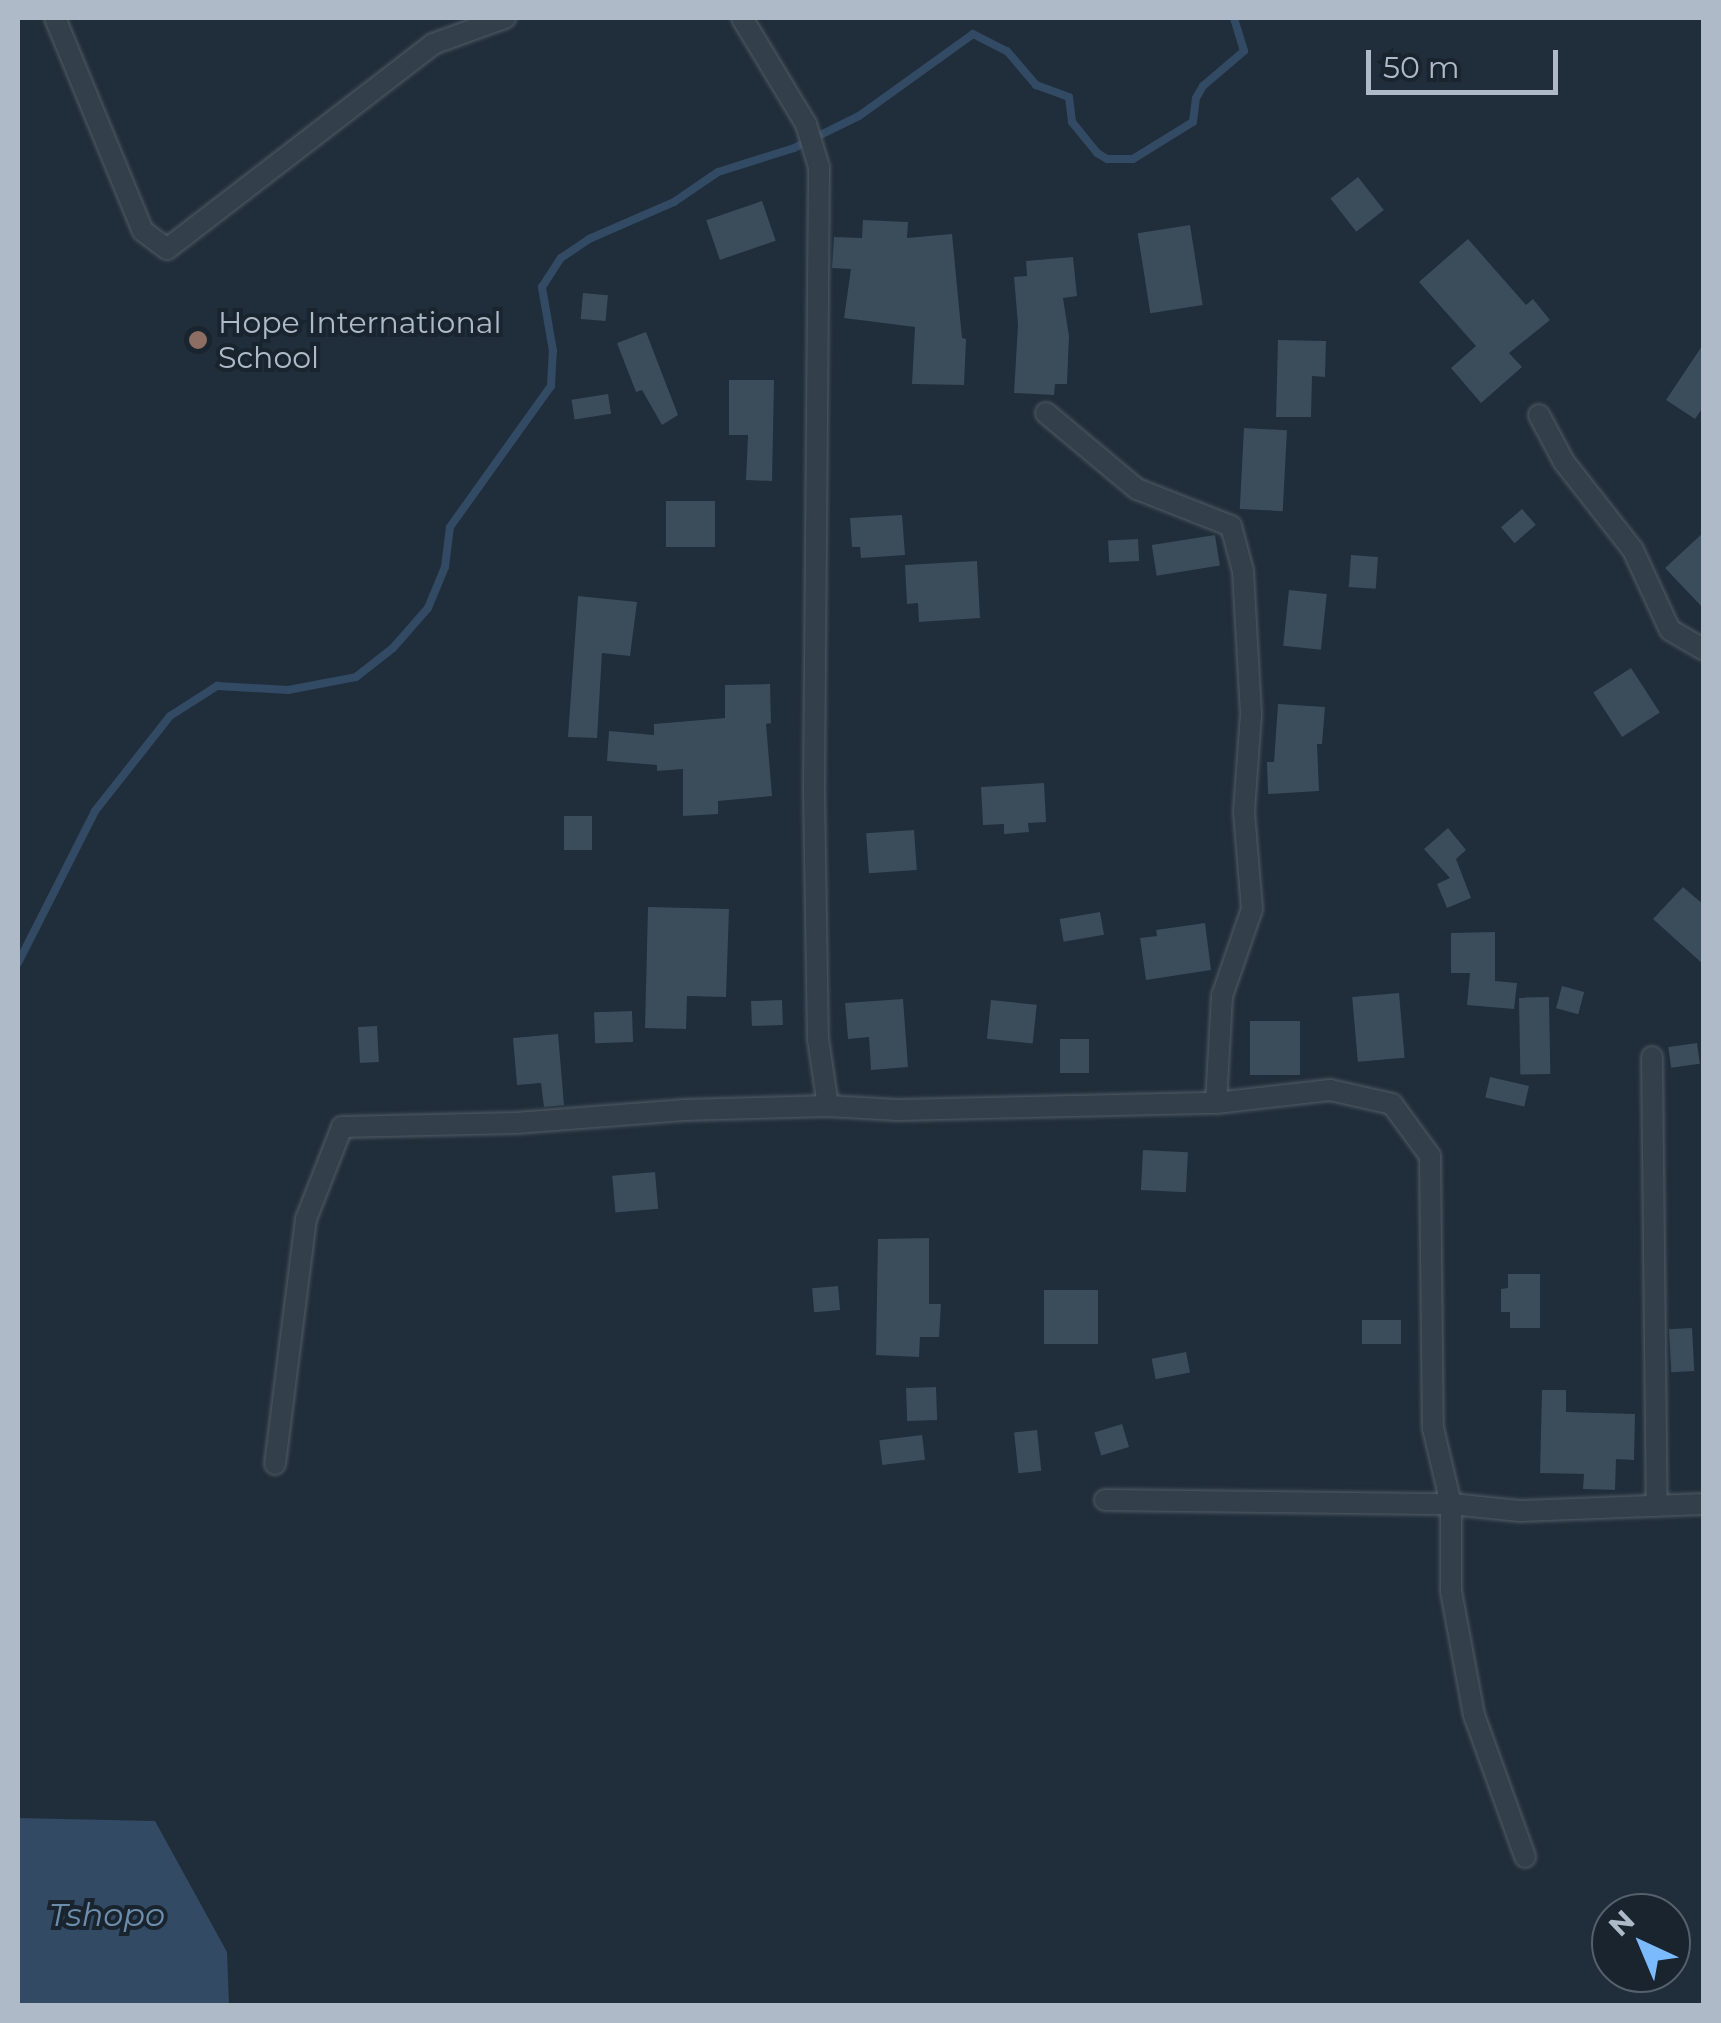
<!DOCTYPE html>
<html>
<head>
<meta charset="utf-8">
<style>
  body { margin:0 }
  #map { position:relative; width:1721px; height:2023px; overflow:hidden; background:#202d3a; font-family:Montserrat,sans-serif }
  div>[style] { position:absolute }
  .water>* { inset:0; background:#324a63 }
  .stream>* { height:8px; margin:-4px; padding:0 4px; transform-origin:4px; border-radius:4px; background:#324a63 }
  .building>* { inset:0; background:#3b4c5a; transform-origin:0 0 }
  .roads { filter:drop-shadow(0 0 2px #515d68) drop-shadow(0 0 2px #515d68) }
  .minor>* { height:20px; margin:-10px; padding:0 10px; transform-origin:10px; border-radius:10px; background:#333f4a }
  .dots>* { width:28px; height:28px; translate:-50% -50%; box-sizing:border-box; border:5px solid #19242f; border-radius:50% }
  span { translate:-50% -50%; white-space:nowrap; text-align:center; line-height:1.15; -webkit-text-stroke:8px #19242f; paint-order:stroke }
  .poi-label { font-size:30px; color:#aebac7 }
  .left { translate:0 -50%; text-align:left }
  .water-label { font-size:32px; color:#6c8dac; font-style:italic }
  .frame { position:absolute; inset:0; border:20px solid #aebac7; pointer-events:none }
  .north { position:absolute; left:1591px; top:1893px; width:100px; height:100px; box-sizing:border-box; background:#19242f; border:2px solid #55606c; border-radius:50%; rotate:316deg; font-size:28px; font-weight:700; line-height:40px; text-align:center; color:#aebac7 }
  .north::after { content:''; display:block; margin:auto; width:35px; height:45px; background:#7cbafe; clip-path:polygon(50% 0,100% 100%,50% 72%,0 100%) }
  .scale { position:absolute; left:1366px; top:50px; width:192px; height:45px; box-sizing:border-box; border:5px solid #aebac7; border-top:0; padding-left:12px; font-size:30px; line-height:35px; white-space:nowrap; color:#aebac7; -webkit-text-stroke:8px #19242f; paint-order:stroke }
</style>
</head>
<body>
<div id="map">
  <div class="water">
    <div style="clip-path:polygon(18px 1818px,155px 1821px,227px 1952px,229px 2005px,18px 2005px)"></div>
  </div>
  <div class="stream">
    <div style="left:18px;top:963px;width:170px;rotate:-63.1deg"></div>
    <div style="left:95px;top:811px;width:121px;rotate:-51.7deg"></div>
    <div style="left:170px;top:716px;width:56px;rotate:-32.6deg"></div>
    <div style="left:217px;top:686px;width:71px;rotate:3.2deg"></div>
    <div style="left:288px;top:690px;width:69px;rotate:-10.8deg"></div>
    <div style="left:356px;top:677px;width:47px;rotate:-38.1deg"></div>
    <div style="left:393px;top:648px;width:53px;rotate:-48.8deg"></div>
    <div style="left:428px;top:608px;width:44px;rotate:-67.5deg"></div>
    <div style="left:445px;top:567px;width:40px;rotate:-82.9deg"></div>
    <div style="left:450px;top:527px;width:173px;rotate:-54.4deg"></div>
    <div style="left:551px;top:386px;width:35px;rotate:-87deg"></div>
    <div style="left:553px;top:351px;width:65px;rotate:-99.8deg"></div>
    <div style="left:542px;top:287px;width:35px;rotate:-57deg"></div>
    <div style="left:561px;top:258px;width:34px;rotate:-34deg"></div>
    <div style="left:589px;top:239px;width:93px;rotate:-23.5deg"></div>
    <div style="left:674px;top:202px;width:53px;rotate:-34.3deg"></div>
    <div style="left:718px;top:172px;width:80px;rotate:-17.5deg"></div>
    <div style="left:794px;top:148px;width:72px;rotate:-26.2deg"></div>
    <div style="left:859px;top:116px;width:140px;rotate:-35.7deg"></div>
    <div style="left:973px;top:34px;width:38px;rotate:27deg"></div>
    <div style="left:1007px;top:51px;width:45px;rotate:49.5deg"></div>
    <div style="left:1036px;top:85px;width:35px;rotate:20deg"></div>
    <div style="left:1069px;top:97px;width:25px;rotate:83deg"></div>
    <div style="left:1072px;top:122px;width:40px;rotate:51deg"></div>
    <div style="left:1097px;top:153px;width:12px;rotate:31deg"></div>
    <div style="left:1107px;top:159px;width:26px"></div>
    <div style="left:1133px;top:159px;width:70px;rotate:-31.7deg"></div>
    <div style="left:1193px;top:122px;width:24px;rotate:-83deg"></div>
    <div style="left:1196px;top:98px;width:14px;rotate:-60deg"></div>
    <div style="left:1203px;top:86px;width:54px;rotate:-40.5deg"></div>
    <div style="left:1244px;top:51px;width:34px;rotate:-107deg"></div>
  </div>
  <div class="building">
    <div style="left:1358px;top:177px;width:42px;height:35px;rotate:52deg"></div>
    <div style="left:762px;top:201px;width:42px;height:59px;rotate:71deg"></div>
    <div style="clip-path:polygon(863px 220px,908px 222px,907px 238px,952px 234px,962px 338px,966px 339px,964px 385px,912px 384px,915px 327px,844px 318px,851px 269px,832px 268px,834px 237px,862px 238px)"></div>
    <div style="left:1190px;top:225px;width:81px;height:53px;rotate:81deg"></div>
    <div style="clip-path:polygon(1468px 239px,1526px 305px,1533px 299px,1550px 320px,1509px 353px,1522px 367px,1481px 403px,1451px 368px,1476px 346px,1419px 282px)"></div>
    <div style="clip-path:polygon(1073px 257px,1077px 296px,1063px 298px,1069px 336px,1067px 384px,1055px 384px,1054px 395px,1014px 393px,1018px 325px,1014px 277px,1027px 276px,1026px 261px)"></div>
    <div style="left:583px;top:293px;width:25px;height:26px;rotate:5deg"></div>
    <div style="clip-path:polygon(646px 332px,678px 415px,662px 425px,642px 390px,636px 392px,617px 343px)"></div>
    <div style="clip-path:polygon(1278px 340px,1326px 341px,1325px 377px,1312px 376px,1311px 417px,1276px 417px)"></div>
    <div style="clip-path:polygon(1704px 343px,1704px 406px,1695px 419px,1666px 400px)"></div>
    <div style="clip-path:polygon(729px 380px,774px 380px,772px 481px,746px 480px,748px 435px,729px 435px)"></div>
    <div style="left:608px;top:394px;width:20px;height:37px;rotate:81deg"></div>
    <div style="left:1244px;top:428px;width:43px;height:81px;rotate:3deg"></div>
    <div style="left:666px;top:501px;width:49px;height:46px"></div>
    <div style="left:1522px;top:509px;width:21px;height:28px;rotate:49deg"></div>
    <div style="clip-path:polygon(902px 515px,905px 555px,861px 558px,860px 547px,852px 547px,850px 518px)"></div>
    <div style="clip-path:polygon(1704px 532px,1704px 609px,1665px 568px)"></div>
    <div style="left:1215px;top:535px;width:31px;height:64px;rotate:81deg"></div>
    <div style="left:1138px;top:539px;width:22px;height:30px;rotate:87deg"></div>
    <div style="left:1351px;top:555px;width:27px;height:32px;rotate:4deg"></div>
    <div style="clip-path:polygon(977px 561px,980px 618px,919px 622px,918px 603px,907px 604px,905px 565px)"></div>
    <div style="left:1289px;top:590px;width:38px;height:56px;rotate:6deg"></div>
    <div style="clip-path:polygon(578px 596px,637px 602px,630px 656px,602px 653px,597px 738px,568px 737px)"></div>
    <div style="left:1631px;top:668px;width:53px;height:45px;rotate:57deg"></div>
    <div style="clip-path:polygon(770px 684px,771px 723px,766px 724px,772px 796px,718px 801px,718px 814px,683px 816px,683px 769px,657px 771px,657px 765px,607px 761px,609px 731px,654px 735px,654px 724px,725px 718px,725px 685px)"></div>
    <div style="clip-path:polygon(1278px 704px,1325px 707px,1322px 744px,1317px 744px,1319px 791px,1268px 794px,1267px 762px,1274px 762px)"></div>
    <div style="clip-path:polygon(1044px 783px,1046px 822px,1028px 823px,1029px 832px,1004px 834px,1004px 824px,983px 825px,981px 787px)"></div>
    <div style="left:564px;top:816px;width:28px;height:34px"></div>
    <div style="clip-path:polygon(1448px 828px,1466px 850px,1456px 859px,1471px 898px,1447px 908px,1437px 884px,1450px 878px,1424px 849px)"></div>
    <div style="left:914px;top:830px;width:40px;height:48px;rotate:86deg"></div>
    <div style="clip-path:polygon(1683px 887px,1704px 905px,1704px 965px,1653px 919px)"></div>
    <div style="clip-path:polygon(648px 907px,729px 909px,726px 997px,687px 996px,686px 1029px,645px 1028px)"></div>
    <div style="left:1100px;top:912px;width:23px;height:41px;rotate:80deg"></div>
    <div style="clip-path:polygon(1205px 923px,1211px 970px,1146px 980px,1140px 938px,1157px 936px,1156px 930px)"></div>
    <div style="clip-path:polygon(1495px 932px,1495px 981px,1517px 983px,1514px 1009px,1467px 1005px,1470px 973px,1451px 973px,1451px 933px)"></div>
    <div style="left:1562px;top:986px;width:23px;height:23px;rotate:15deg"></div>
    <div style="left:1399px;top:993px;width:65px;height:47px;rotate:85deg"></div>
    <div style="left:1549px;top:997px;width:77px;height:30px;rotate:89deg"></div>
    <div style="clip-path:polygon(903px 999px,908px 1067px,871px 1070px,869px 1037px,848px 1039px,845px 1003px)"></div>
    <div style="left:782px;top:1000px;width:25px;height:31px;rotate:88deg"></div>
    <div style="left:991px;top:1000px;width:46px;height:39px;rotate:6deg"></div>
    <div style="left:632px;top:1011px;width:31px;height:38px;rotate:88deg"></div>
    <div style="left:1250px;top:1021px;width:50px;height:54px"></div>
    <div style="left:377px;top:1026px;width:36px;height:19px;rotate:87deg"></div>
    <div style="clip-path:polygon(558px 1034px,564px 1105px,544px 1107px,541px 1083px,517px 1085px,513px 1038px)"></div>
    <div style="left:1060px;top:1039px;width:29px;height:34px"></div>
    <div style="left:1697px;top:1043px;width:21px;height:29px;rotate:82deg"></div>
    <div style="left:1490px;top:1077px;width:40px;height:21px;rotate:13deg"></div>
    <div style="left:1143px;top:1150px;width:45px;height:40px;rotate:3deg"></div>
    <div style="left:655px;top:1172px;width:37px;height:43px;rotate:85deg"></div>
    <div style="clip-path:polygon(929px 1238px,929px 1304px,941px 1304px,939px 1337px,920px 1337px,919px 1357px,876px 1355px,878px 1239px)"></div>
    <div style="clip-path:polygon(1508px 1274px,1540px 1274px,1540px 1328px,1510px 1328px,1510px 1312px,1501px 1312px,1501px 1289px,1508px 1288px)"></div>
    <div style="left:838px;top:1286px;width:24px;height:26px;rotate:85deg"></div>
    <div style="left:1098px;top:1290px;width:54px;height:54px;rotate:90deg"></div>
    <div style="left:1401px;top:1320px;width:24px;height:39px;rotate:90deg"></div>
    <div style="left:1692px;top:1328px;width:43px;height:23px;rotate:87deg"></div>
    <div style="left:1186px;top:1352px;width:21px;height:35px;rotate:79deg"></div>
    <div style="left:936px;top:1387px;width:33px;height:30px;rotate:88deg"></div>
    <div style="clip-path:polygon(1542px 1390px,1566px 1390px,1566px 1412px,1635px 1414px,1634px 1460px,1616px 1459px,1615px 1490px,1583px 1489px,1584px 1474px,1540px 1473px)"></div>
    <div style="left:1122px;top:1424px;width:24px;height:29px;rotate:73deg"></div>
    <div style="left:1037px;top:1430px;width:41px;height:23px;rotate:84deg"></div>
    <div style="left:922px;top:1435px;width:25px;height:43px;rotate:83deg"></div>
  </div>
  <div class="roads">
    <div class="minor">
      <div style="left:55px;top:18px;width:230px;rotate:67.6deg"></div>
      <div style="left:143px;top:231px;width:30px;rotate:37deg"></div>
      <div style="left:167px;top:249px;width:336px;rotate:-37.6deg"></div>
      <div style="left:433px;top:44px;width:77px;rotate:-19.9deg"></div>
      <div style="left:742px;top:18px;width:124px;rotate:58.9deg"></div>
      <div style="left:806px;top:124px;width:45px;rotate:73.2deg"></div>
      <div style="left:819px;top:167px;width:623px;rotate:90.46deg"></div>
      <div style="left:814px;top:790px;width:249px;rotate:89.1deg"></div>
      <div style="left:818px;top:1039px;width:68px;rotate:81.5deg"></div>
      <div style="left:1046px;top:413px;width:119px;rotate:39.9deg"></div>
      <div style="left:1137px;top:489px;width:101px;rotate:21.5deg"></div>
      <div style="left:1231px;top:526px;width:47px;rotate:75.1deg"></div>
      <div style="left:1243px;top:571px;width:143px;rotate:86.8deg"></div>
      <div style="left:1251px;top:714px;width:98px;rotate:94.1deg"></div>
      <div style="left:1244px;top:812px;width:97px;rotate:85.3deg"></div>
      <div style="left:1252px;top:909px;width:92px;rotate:109deg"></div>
      <div style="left:1222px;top:996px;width:107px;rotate:93.2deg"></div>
      <div style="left:1539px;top:415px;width:53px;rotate:62deg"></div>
      <div style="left:1564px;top:462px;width:112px;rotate:51.9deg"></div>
      <div style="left:1633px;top:550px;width:88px;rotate:65.2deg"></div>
      <div style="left:1670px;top:630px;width:39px;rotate:30deg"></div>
      <div style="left:1652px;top:1057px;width:449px;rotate:89.4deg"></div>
      <div style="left:275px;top:1464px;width:247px;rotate:-82.8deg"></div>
      <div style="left:306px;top:1219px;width:99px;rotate:-68.6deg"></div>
      <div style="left:342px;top:1127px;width:174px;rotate:-1.3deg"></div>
      <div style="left:516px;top:1123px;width:169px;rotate:-4.4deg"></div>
      <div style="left:684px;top:1110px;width:144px;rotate:-1.6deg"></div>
      <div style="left:828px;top:1106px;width:70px;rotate:3.3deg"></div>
      <div style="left:898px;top:1110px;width:318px;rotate:-1.3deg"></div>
      <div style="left:1216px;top:1103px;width:115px;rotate:-6.5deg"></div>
      <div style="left:1330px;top:1090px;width:64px;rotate:12.7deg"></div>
      <div style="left:1392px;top:1104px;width:64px;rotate:53.8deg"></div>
      <div style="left:1430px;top:1156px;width:272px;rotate:89.4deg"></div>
      <div style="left:1433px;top:1428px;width:78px;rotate:76.7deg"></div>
      <div style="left:1451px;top:1504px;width:69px;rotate:5.8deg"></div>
      <div style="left:1520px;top:1511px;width:184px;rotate:-2.2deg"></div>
      <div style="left:1105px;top:1500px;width:346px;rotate:0.7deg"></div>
      <div style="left:1451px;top:1504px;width:87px;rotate:90deg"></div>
      <div style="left:1451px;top:1591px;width:126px;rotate:79.5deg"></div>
      <div style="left:1474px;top:1715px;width:151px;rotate:70.2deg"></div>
    </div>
  </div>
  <div class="dots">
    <div style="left:198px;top:340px;background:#8d6e63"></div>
  </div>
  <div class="poi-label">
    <span class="left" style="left:218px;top:340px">Hope International<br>School</span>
  </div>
  <div class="water-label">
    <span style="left:107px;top:1915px">Tshopo</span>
  </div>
  <div class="frame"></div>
  <div class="north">N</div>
  <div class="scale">50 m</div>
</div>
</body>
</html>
